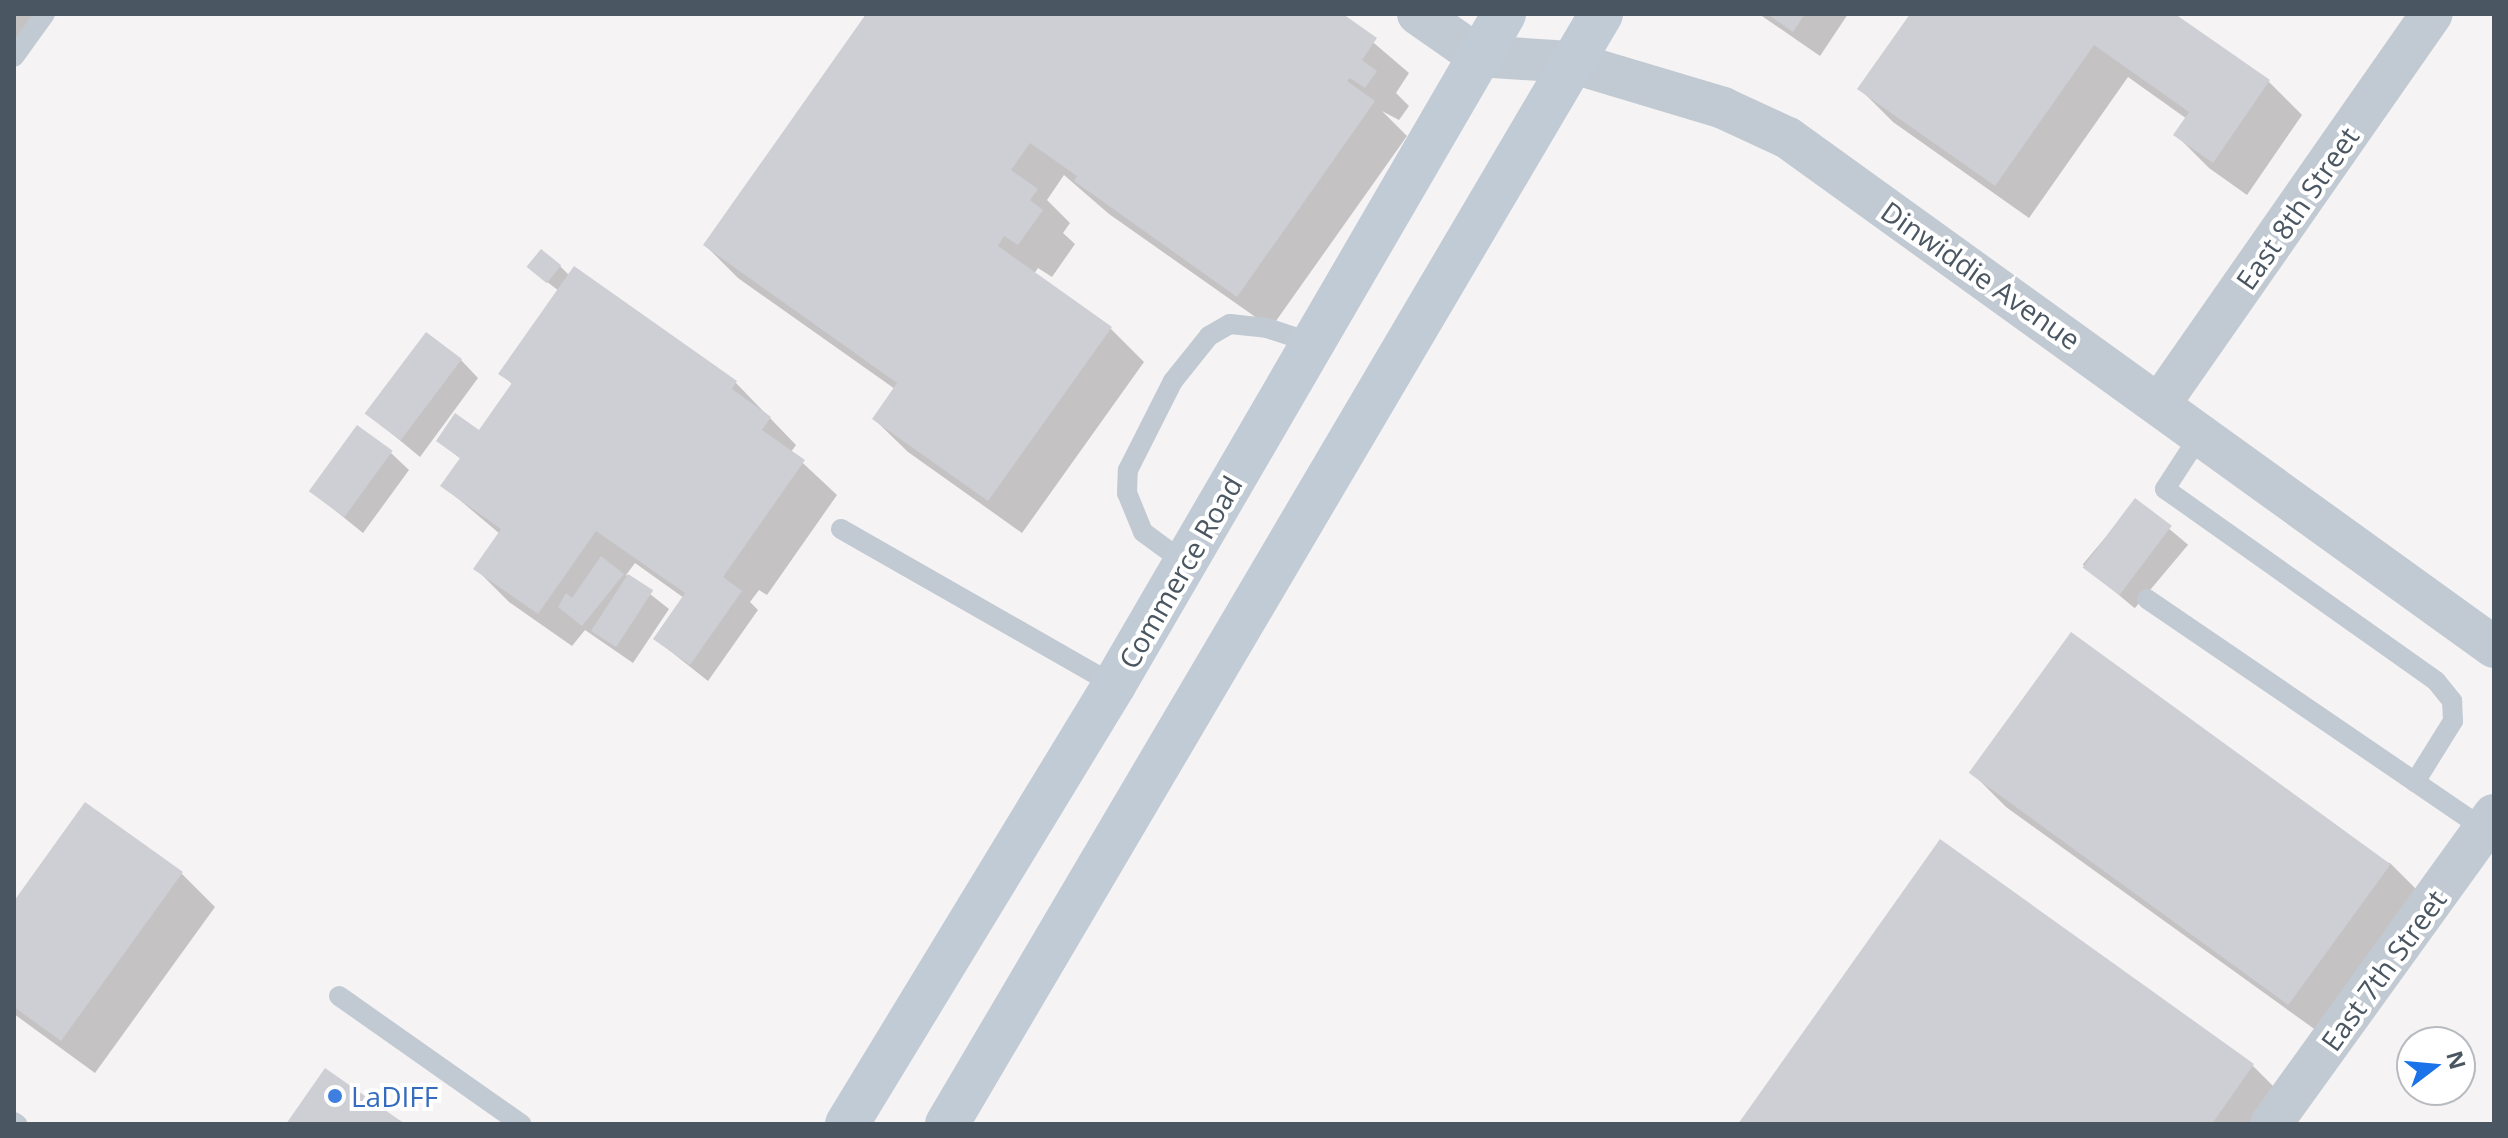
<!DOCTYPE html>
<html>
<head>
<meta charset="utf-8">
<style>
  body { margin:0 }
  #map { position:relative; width:2508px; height:1138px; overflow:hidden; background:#f5f3f3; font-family:"Open Sans",sans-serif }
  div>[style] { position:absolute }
  .shadow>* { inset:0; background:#0003; transform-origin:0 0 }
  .building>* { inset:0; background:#cdcfd5; transform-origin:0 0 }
  .lane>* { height:20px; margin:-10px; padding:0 10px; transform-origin:10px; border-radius:10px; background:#c1cad2 }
  .street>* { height:42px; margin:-21px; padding:0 21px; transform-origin:21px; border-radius:21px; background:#c1cad2 }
  .secondary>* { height:44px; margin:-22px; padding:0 22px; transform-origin:22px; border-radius:22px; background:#c1cbd6 }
  .dots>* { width:22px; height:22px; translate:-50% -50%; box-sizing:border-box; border:4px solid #fff; border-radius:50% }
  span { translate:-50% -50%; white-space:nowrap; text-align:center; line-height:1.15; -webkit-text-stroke:8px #fff; paint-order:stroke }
  .street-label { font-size:28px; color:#4a5661 }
  .shop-label { font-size:28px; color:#366cbe }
  .left { translate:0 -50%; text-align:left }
  .frame { position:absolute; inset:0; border:16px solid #4a5661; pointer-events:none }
  .north { position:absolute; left:2396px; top:1026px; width:80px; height:80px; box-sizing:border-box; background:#fff; border:2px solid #b7bbc0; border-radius:50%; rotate:74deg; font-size:22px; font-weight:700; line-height:32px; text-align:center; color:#4a5661 }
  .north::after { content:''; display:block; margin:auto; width:28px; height:36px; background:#1a73e8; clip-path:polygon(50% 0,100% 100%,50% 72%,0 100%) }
</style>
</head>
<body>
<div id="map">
  <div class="shadow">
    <div style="clip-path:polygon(14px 14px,46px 14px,14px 60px)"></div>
    <div style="clip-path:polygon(869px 14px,1340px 14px,1409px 73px,1396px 93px,1409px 106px,1399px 120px,1382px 111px,1407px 136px,1271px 328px,1109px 214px,1064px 175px,1047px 200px,1070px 223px,1063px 233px,1075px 244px,1052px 277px,1038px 268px,1034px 274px,1110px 328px,1144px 362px,1022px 533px,908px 452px,874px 419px,895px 389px,738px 278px,705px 245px)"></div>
    <div style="clip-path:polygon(1759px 14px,1848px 14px,1820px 56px)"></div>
    <div style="clip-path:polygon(1912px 14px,2172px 14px,2269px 82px,2302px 115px,2247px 195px,2209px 168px,2176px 135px,2187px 119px,2128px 77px,2029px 218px,1893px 122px,1860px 89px)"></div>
    <div style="clip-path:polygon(560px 266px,570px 276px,575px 269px,736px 383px,796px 445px,791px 452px,837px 495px,767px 595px,759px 590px,750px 602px,758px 610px,708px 681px,655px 639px,684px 598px,635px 563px,626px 575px,669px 609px,633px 663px,585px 630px,572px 646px,509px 602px,476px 569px,500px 534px,443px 486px,461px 459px,438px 441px,480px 433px,513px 385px,501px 373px,559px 291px,538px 275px)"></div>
    <div style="clip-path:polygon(461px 360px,478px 378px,420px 457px,368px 414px)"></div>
    <div style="clip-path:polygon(391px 453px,409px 470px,363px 533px,311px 491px)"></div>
    <div style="left:2136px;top:501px;width:68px;height:83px;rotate:40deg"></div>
    <div style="clip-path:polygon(1973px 774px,2390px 863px,2424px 897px,2324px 1036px,2006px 807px)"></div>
    <div style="clip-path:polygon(1940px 842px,2253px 1066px,2286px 1099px,2268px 1124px,1740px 1124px)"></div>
    <div style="clip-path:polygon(181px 873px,215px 907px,95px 1073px,14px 1014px,14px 904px)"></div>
  </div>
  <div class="building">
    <div style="clip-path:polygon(866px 14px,1343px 14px,1377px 38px,1362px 60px,1377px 71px,1365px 88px,1350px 78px,1347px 81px,1375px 101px,1237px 297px,1074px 181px,1077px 176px,1030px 143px,1011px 170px,1038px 189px,1030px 200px,1043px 210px,1018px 245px,1004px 236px,998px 246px,1112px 327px,988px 501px,872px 419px,897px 383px,703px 245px)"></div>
    <div style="clip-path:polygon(1767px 14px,1805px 14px,1793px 32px)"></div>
    <div style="clip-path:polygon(1910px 14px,2175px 14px,2270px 80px,2213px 163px,2173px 135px,2189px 112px,2094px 45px,1995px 186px,1857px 89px)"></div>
    <div style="left:541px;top:249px;width:26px;height:23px;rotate:39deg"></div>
    <div style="clip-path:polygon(574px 266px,737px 381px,732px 389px,771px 417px,762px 430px,805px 460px,723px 577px,742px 591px,690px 665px,653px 639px,685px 593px,596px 531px,538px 614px,473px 569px,501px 529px,440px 486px,460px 458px,436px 441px,455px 413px,479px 430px,512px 383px,498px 374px)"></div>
    <div style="left:426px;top:332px;width:45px;height:102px;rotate:37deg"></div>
    <div style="left:357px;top:425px;width:44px;height:82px;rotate:36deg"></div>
    <div style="left:2135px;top:498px;width:46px;height:87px;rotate:37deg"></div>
    <div style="clip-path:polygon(601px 556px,624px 574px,582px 626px,558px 607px,566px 593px,572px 598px)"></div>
    <div style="left:628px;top:574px;width:30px;height:68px;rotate:33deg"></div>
    <div style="left:2071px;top:632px;width:395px;height:174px;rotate:36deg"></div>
    <div style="clip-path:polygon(85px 802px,183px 872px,61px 1041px,14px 1007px,14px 901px)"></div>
    <div style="clip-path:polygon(1940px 839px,2254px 1064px,2212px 1124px,1738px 1124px)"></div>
    <div style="clip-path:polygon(325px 1068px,405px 1124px,286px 1124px)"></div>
  </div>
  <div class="lane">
    <div style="left:14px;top:57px;width:53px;rotate:-54.2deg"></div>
    <div style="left:2202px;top:432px;width:68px;rotate:123deg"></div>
    <div style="left:2165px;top:489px;width:332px;rotate:35.3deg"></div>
    <div style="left:2436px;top:681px;width:26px;rotate:51deg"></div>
    <div style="left:2452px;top:701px;width:20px;rotate:87deg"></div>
    <div style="left:2453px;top:721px;width:72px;rotate:121.9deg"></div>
    <div style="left:841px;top:529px;width:314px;rotate:29.7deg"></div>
    <div style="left:1185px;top:563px;width:52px;rotate:-143.6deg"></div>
    <div style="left:1143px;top:532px;width:42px;rotate:-112.3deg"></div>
    <div style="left:1127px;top:493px;width:23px;rotate:-88deg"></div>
    <div style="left:1128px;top:470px;width:100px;rotate:-63.2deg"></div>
    <div style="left:1173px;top:381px;width:58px;rotate:-51.3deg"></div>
    <div style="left:1209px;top:336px;width:24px;rotate:-30deg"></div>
    <div style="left:1230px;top:324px;width:37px;rotate:6deg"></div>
    <div style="left:1267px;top:328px;width:47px;rotate:18.4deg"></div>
    <div style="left:2147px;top:599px;width:408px;rotate:34.3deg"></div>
    <div style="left:339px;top:996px;width:223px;rotate:35.1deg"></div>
    <div style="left:14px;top:1122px;width:4px;rotate:34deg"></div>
  </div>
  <div class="street">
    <div style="left:1418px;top:14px;width:73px;rotate:35deg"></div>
    <div style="left:1478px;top:56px;width:92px;rotate:3.7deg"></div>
    <div style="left:1570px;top:62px;width:160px;rotate:16.7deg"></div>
    <div style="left:1723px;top:108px;width:72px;rotate:24.8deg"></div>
    <div style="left:1788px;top:138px;width:870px;rotate:35.79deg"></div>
    <div style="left:2161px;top:402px;width:473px;rotate:-55.1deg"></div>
    <div style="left:2271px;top:1124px;width:381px;rotate:-54.2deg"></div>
  </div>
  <div class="secondary">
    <div style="left:847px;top:1124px;width:514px;rotate:-58.69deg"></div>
    <div style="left:1114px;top:685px;width:776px;rotate:-59.83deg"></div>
    <div style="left:947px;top:1124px;width:1288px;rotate:-59.49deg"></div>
  </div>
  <div class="dots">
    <div style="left:335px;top:1096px;background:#3f7fe0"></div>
  </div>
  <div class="street-label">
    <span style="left:2297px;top:208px;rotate:-55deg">East 8th Street</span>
    <span style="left:1981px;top:275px;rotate:35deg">Dinwiddie Avenue</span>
    <span style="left:1180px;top:572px;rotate:-60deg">Commerce Road</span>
    <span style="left:2383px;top:970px;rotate:-54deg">East 7th Street</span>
  </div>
  <div class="shop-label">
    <span class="left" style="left:351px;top:1096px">LaDIFF</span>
  </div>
  <div class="frame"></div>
  <div class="north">N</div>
</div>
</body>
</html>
